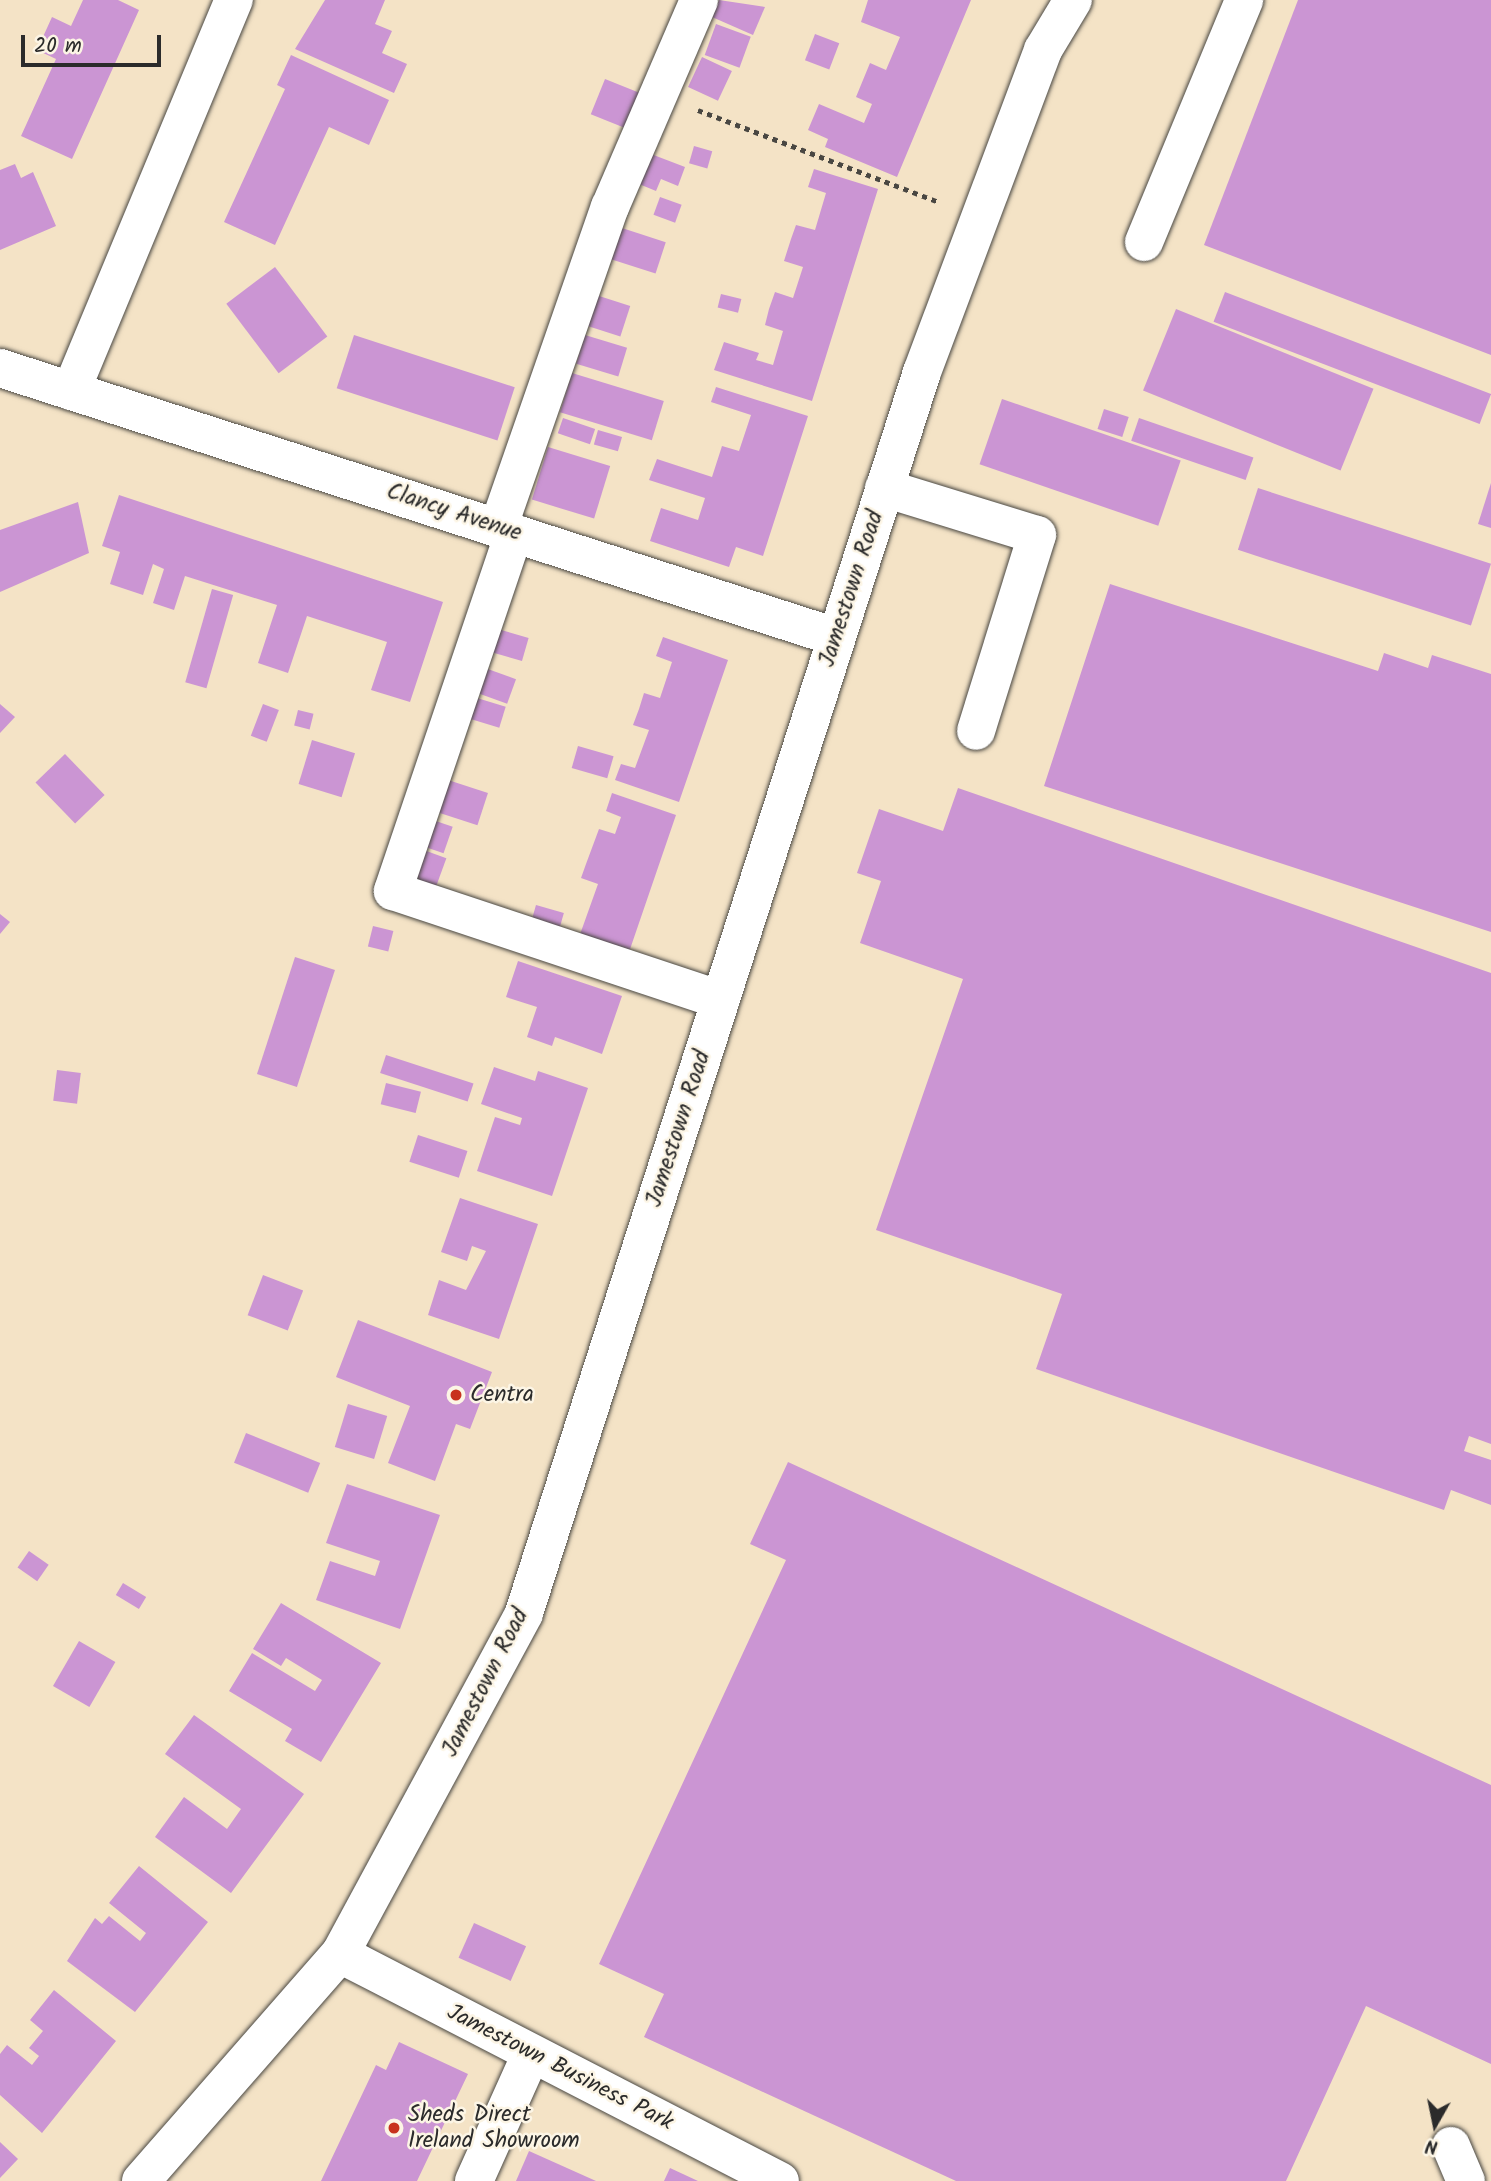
<!DOCTYPE html>
<html>
<head>
<meta charset="utf-8">
<style>
  body { margin:0 }
  #map { position:relative; width:1491px; height:2181px; overflow:hidden; background:#f4e3c6; font-family:Kalam,sans-serif }
  div>[style] { position:absolute }
  .building>* { inset:0; background:#cb95d3; transform-origin:0 0 }
  .path>* { height:4.5px; margin-top:-2.25px; transform-origin:0; background:repeating-linear-gradient(90deg,#494742 0 5px,transparent 0 10px) }
  .roads { filter:drop-shadow(0 0 2px #494742) drop-shadow(0 0 2px #494742) }
  .minor>* { height:38px; margin:-19px; padding:0 19px; transform-origin:19px; border-radius:19px; background:#fff }
  .dots>* { width:19px; height:19px; translate:-50% -50%; box-sizing:border-box; border:4px solid #fcf5e5; border-radius:50% }
  span { translate:-50% -50%; white-space:nowrap; text-align:center; line-height:1.15; -webkit-text-stroke:5px #fcf5e5; paint-order:stroke }
  .street-label { font-size:23px; color:#2b2b2b }
  .poi-label { font-size:23px; color:#2b2b2b }
  .left { translate:0 -50%; text-align:left }
  .north { position:absolute; left:1400px; top:2090px; width:70px; height:70px; -webkit-text-stroke:5px #fcf5e5; paint-order:stroke; rotate:189deg; font-size:19px; font-weight:700; line-height:28px; text-align:center; color:#2b2b2b }
  .north::after { content:''; display:block; margin:auto; width:24px; height:32px; background:#2b2b2b; clip-path:polygon(50% 0,100% 100%,50% 72%,0 100%) }
  .scale { position:absolute; left:21px; top:35px; width:140px; height:32px; box-sizing:border-box; border:4px solid #2b2b2b; border-top:0; padding-left:9px; font-size:21px; line-height:24px; white-space:nowrap; color:#2b2b2b; -webkit-text-stroke:5px #fcf5e5; paint-order:stroke }
</style>
</head>
<body>
<div id="map">
  <div class="building">
    <div style="clip-path:polygon(83px 0,118px 0,139px 10px,72px 159px,21px 136px,56px 59px,37px 50px,52px 17px,71px 26px)"></div>
    <div style="clip-path:polygon(325px 0,385px 0,375px 24px,392px 31px,382px 53px,407px 64px,394px 93px,295px 49px)"></div>
    <div style="clip-path:polygon(719px 0,765px 7px,753px 35px,712px 17px)"></div>
    <div style="clip-path:polygon(868px 0,971px 0,897px 177px,825px 147px,828px 139px,808px 130px,819px 104px,864px 123px,872px 104px,856px 97px,870px 63px,886px 70px,900px 37px,861px 22px)"></div>
    <div style="clip-path:polygon(1298px 0,1491px 0,1491px 355px,1204px 245px)"></div>
    <div style="left:716px;top:24px;width:37px;height:33px;rotate:20deg"></div>
    <div style="left:815px;top:34px;width:26px;height:28px;rotate:21deg"></div>
    <div style="clip-path:polygon(291px 55px,389px 100px,369px 145px,329px 127px,275px 245px,224px 222px,285px 89px,277px 85px)"></div>
    <div style="left:702px;top:57px;width:33px;height:33px;rotate:25deg"></div>
    <div style="left:605px;top:79px;width:43px;height:38px;rotate:22deg"></div>
    <div style="left:694px;top:146px;width:19px;height:18px;rotate:16deg"></div>
    <div style="clip-path:polygon(651px 154px,685px 167px,678px 186px,661px 179px,656px 191px,639px 184px)"></div>
    <div style="clip-path:polygon(15px 164px,21px 178px,33px 172px,56px 226px,0 250px,0 170px)"></div>
    <div style="clip-path:polygon(814px 169px,878px 189px,812px 401px,714px 370px,724px 342px,759px 353px,756px 360px,773px 365px,783px 331px,765px 325px,769px 309px,775px 292px,793px 298px,803px 267px,784px 261px,791px 239px,796px 225px,815px 230px,826px 193px,808px 187px)"></div>
    <div style="left:660px;top:197px;width:23px;height:19px;rotate:20deg"></div>
    <div style="left:622px;top:228px;width:46px;height:33px;rotate:18deg"></div>
    <div style="left:275px;top:267px;width:87px;height:61px;rotate:53deg"></div>
    <div style="left:1225px;top:292px;width:285px;height:32px;rotate:21deg"></div>
    <div style="left:721px;top:294px;width:21px;height:14px;rotate:14deg"></div>
    <div style="left:596px;top:295px;width:36px;height:32px;rotate:18deg"></div>
    <div style="left:1176px;top:309px;width:213px;height:88px;rotate:22deg"></div>
    <div style="left:354px;top:335px;width:169px;height:56px;rotate:18deg"></div>
    <div style="left:585px;top:335px;width:44px;height:30px;rotate:17deg"></div>
    <div style="left:572px;top:373px;width:96px;height:41px;rotate:17deg"></div>
    <div style="clip-path:polygon(716px 387px,808px 416px,763px 556px,736px 547px,729px 567px,650px 541px,661px 508px,698px 520px,705px 498px,649px 480px,657px 459px,712px 477px,722px 446px,739px 451px,751px 415px,711px 402px)"></div>
    <div style="left:1002px;top:399px;width:189px;height:69px;rotate:19deg"></div>
    <div style="left:1104px;top:409px;width:26px;height:21px;rotate:18deg"></div>
    <div style="left:563px;top:418px;width:34px;height:16px;rotate:19deg"></div>
    <div style="left:1139px;top:418px;width:121px;height:24px;rotate:19deg"></div>
    <div style="left:598px;top:430px;width:25px;height:15px;rotate:16deg"></div>
    <div style="left:548px;top:447px;width:65px;height:55px;rotate:17deg"></div>
    <div style="clip-path:polygon(1491px 483px,1491px 528px,1478px 524px)"></div>
    <div style="left:1258px;top:488px;width:245px;height:65px;rotate:18deg"></div>
    <div style="clip-path:polygon(119px 495px,443px 602px,410px 702px,371px 690px,387px 642px,307px 616px,288px 673px,258px 663px,277px 605px,185px 576px,174px 610px,153px 603px,164px 569px,153px 564px,143px 595px,110px 584px,120px 552px,102px 546px)"></div>
    <div style="clip-path:polygon(78px 502px,89px 553px,0 592px,0 530px)"></div>
    <div style="clip-path:polygon(1110px 584px,1378px 671px,1384px 653px,1428px 668px,1432px 655px,1491px 674px,1491px 932px,1044px 786px)"></div>
    <div style="left:212px;top:589px;width:22px;height:97px;rotate:16deg"></div>
    <div style="left:494px;top:628px;width:36px;height:24px;rotate:16deg"></div>
    <div style="clip-path:polygon(663px 637px,728px 660px,679px 802px,615px 780px,621px 764px,635px 768px,649px 730px,633px 725px,639px 709px,644px 693px,660px 698px,672px 662px,656px 656px)"></div>
    <div style="left:485px;top:668px;width:33px;height:26px;rotate:20deg"></div>
    <div style="left:477px;top:698px;width:30px;height:22px;rotate:17deg"></div>
    <div style="clip-path:polygon(0 704px,15px 717px,0 733px)"></div>
    <div style="left:263px;top:704px;width:17px;height:34px;rotate:21deg"></div>
    <div style="left:298px;top:710px;width:16px;height:16px;rotate:14deg"></div>
    <div style="left:312px;top:740px;width:45px;height:46px;rotate:17deg"></div>
    <div style="left:578px;top:746px;width:37px;height:23px;rotate:16deg"></div>
    <div style="left:65px;top:754px;width:57px;height:41px;rotate:46deg"></div>
    <div style="left:448px;top:780px;width:42px;height:34px;rotate:18deg"></div>
    <div style="clip-path:polygon(958px 788px,1491px 973px,1491px 1444px,1469px 1436px,1464px 1451px,1491px 1460px,1491px 1505px,1451px 1490px,1444px 1510px,1036px 1369px,1062px 1294px,876px 1230px,963px 979px,860px 943px,881px 881px,857px 873px,879px 809px,943px 831px)"></div>
    <div style="clip-path:polygon(612px 793px,676px 815px,627px 958px,578px 940px,598px 884px,581px 878px,586px 864px,599px 829px,615px 834px,621px 817px,606px 811px)"></div>
    <div style="left:430px;top:819px;width:24px;height:28px;rotate:19deg"></div>
    <div style="left:421px;top:849px;width:27px;height:36px;rotate:20deg"></div>
    <div style="left:536px;top:905px;width:29px;height:20px;rotate:16deg"></div>
    <div style="clip-path:polygon(0 914px,10px 922px,0 934px)"></div>
    <div style="left:373px;top:926px;width:21px;height:21px;rotate:14deg"></div>
    <div style="left:295px;top:957px;width:42px;height:123px;rotate:18deg"></div>
    <div style="clip-path:polygon(518px 961px,622px 996px,602px 1054px,555px 1037px,552px 1046px,527px 1037px,537px 1007px,506px 997px)"></div>
    <div style="left:386px;top:1055px;width:92px;height:19px;rotate:18deg"></div>
    <div style="clip-path:polygon(494px 1067px,535px 1081px,538px 1071px,588px 1088px,552px 1196px,477px 1171px,495px 1117px,520px 1125px,522px 1118px,481px 1104px)"></div>
    <div style="left:57px;top:1070px;width:24px;height:31px;rotate:7deg"></div>
    <div style="left:386px;top:1083px;width:36px;height:22px;rotate:14deg"></div>
    <div style="left:418px;top:1135px;width:52px;height:28px;rotate:18deg"></div>
    <div style="clip-path:polygon(460px 1198px,538px 1224px,499px 1339px,428px 1315px,439px 1280px,466px 1290px,486px 1251px,472px 1246px,467px 1261px,441px 1252px)"></div>
    <div style="left:263px;top:1275px;width:43px;height:43px;rotate:21deg"></div>
    <div style="clip-path:polygon(358px 1320px,492px 1372px,470px 1429px,456px 1424px,435px 1481px,388px 1463px,410px 1406px,336px 1377px)"></div>
    <div style="left:348px;top:1404px;width:41px;height:45px;rotate:17deg"></div>
    <div style="left:246px;top:1433px;width:80px;height:32px;rotate:22deg"></div>
    <div style="clip-path:polygon(788px 1462px,1491px 1785px,1491px 2064px,1366px 2006px,1286px 2181px,956px 2181px,644px 2037px,664px 1994px,599px 1964px,786px 1560px,750px 1544px)"></div>
    <div style="clip-path:polygon(347px 1484px,440px 1515px,400px 1629px,316px 1600px,330px 1561px,375px 1576px,380px 1561px,326px 1543px)"></div>
    <div style="left:29px;top:1551px;width:24px;height:20px;rotate:35deg"></div>
    <div style="left:123px;top:1583px;width:27px;height:14px;rotate:31deg"></div>
    <div style="clip-path:polygon(281px 1603px,381px 1663px,321px 1762px,285px 1741px,292px 1729px,229px 1691px,252px 1653px,315px 1691px,322px 1680px,286px 1658px,281px 1666px,253px 1649px)"></div>
    <div style="left:79px;top:1641px;width:42px;height:52px;rotate:30deg"></div>
    <div style="clip-path:polygon(194px 1715px,304px 1794px,231px 1893px,155px 1837px,184px 1797px,227px 1829px,241px 1809px,165px 1754px)"></div>
    <div style="clip-path:polygon(139px 1866px,208px 1922px,135px 2012px,67px 1961px,95px 1918px,102px 1924px,109px 1916px,140px 1941px,146px 1933px,109px 1903px)"></div>
    <div style="left:474px;top:1923px;width:57px;height:38px;rotate:24deg"></div>
    <div style="clip-path:polygon(54px 1990px,116px 2041px,42px 2133px,0 2095px,0 2054px,7px 2045px,32px 2065px,39px 2056px,29px 2048px,43px 2031px,30px 2020px)"></div>
    <div style="clip-path:polygon(399px 2042px,468px 2074px,417px 2181px,321px 2181px,376px 2065px,386px 2070px)"></div>
    <div style="clip-path:polygon(0 2142px,18px 2159px,0 2178px)"></div>
    <div style="clip-path:polygon(529px 2151px,596px 2181px,516px 2181px)"></div>
    <div style="clip-path:polygon(670px 2168px,698px 2181px,664px 2181px)"></div>
  </div>
  <div class="path">
    <div style="left:698px;top:110px;width:258px;rotate:20.9deg"></div>
  </div>
  <div class="roads">
    <div class="minor">
      <div style="left:1144px;top:242px;width:262px;rotate:-67.5deg"></div>
      <div style="left:0;top:368px;width:878px;rotate:17.84deg"></div>
      <div style="left:71px;top:391px;width:424px;rotate:-67.4deg"></div>
      <div style="left:884px;top:488px;width:160px;rotate:17.1deg"></div>
      <div style="left:1037px;top:535px;width:205px;rotate:107.3deg"></div>
      <div style="left:498px;top:528px;width:340px;rotate:-70.8deg"></div>
      <div style="left:610px;top:207px;width:225px;rotate:-66.7deg"></div>
      <div style="left:514px;top:533px;width:378px;rotate:108.7deg"></div>
      <div style="left:393px;top:891px;width:345px;rotate:18.4deg"></div>
      <div style="left:340px;top:1954px;width:495px;rotate:27.3deg"></div>
      <div style="left:1451px;top:2146px;width:38px;rotate:67deg"></div>
      <div style="left:141px;top:2181px;width:302px;rotate:-48.8deg"></div>
      <div style="left:340px;top:1954px;width:387px;rotate:-61.6deg"></div>
      <div style="left:524px;top:1613px;width:1303px;rotate:-72.22deg"></div>
      <div style="left:922px;top:372px;width:344px;rotate:-69.4deg"></div>
      <div style="left:1043px;top:50px;width:58px;rotate:-59deg"></div>
      <div style="left:474px;top:2181px;width:139px;rotate:-65.8deg"></div>
    </div>
  </div>
  <div class="dots">
    <div style="left:456px;top:1395px;background:#c8321e"></div>
    <div style="left:394px;top:2128px;background:#c8321e"></div>
  </div>
  <div class="street-label">
    <span style="left:454px;top:513px;rotate:18deg">Clancy Avenue</span>
    <span style="left:852px;top:589px;rotate:-72deg">Jamestown Road</span>
    <span style="left:679px;top:1129px;rotate:-72deg">Jamestown Road</span>
    <span style="left:486px;top:1683px;rotate:-63deg">Jamestown Road</span>
    <span style="left:560px;top:2068px;rotate:27deg">Jamestown Business Park</span>
  </div>
  <div class="poi-label">
    <span class="left" style="left:470px;top:1395px">Centra</span>
    <span class="left" style="left:408px;top:2128px">Sheds Direct<br>Ireland Showroom</span>
  </div>
  <div class="north">N</div>
  <div class="scale">20 m</div>
</div>
</body>
</html>
